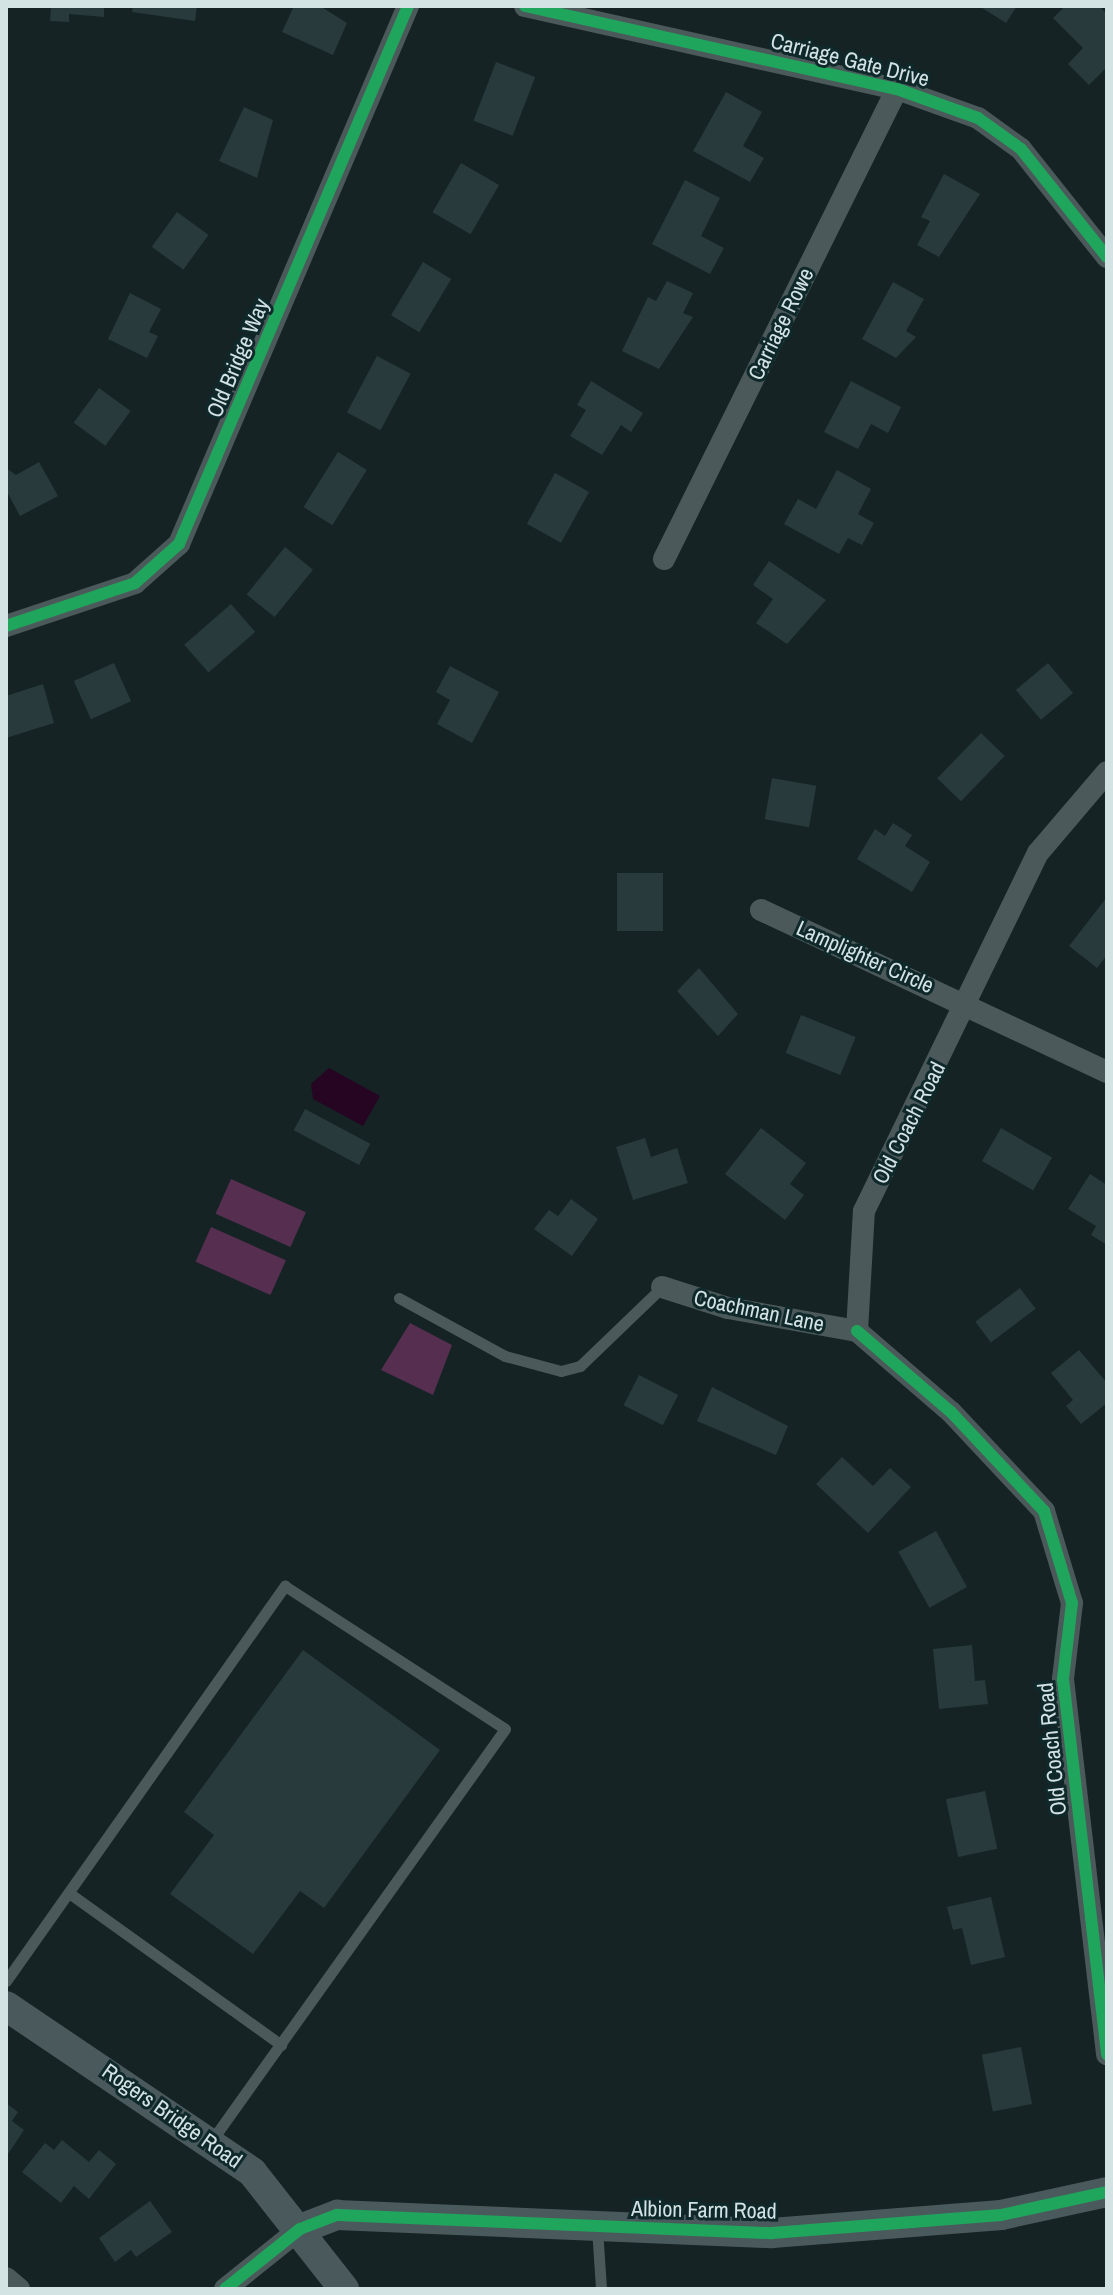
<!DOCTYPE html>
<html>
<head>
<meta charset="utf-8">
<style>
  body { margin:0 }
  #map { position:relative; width:1113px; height:2295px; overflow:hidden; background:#152325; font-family:"Archivo Narrow",sans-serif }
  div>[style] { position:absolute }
  .green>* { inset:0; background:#562e50; transform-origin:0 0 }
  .water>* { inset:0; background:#250521 }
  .building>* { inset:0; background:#283a3c; transform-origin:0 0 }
  .lane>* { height:11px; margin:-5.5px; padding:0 5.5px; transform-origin:5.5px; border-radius:5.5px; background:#4b595a }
  .street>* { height:22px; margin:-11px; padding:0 11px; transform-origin:11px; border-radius:11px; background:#4b595a }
  .secondary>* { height:30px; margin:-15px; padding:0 15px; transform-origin:15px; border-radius:15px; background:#4a5a5c }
  .cycleway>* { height:12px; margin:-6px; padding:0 6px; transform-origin:6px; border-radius:6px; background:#20a55d }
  span { translate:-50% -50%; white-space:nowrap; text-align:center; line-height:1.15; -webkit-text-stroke:6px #0f292b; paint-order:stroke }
  .street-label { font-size:22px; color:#d3e2e3 }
  .frame { position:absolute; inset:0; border:8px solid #d3e2e3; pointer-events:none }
</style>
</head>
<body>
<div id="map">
  <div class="green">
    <div style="left:231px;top:1179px;width:82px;height:38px;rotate:24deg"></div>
    <div style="left:211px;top:1227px;width:82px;height:38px;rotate:24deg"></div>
    <div style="clip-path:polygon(410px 1323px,452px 1345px,433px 1395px,381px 1370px)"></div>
  </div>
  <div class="water">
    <div style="clip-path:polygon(329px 1068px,380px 1096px,363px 1126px,313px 1099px,311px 1084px)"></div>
  </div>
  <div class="building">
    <div style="clip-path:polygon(51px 6px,104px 6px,104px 17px,69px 14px,69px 22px,50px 21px)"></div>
    <div style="clip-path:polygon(133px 6px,197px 6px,195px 21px,132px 12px)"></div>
    <div style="clip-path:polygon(294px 6px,320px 6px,347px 23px,333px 55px,282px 32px)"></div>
    <div style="clip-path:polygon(979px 6px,1017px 6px,1006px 23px)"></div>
    <div style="clip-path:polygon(1065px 6px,1099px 6px,1107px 14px,1107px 67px,1089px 85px,1068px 64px,1083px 48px,1053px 18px)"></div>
    <div style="left:496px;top:62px;width:42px;height:63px;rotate:21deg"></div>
    <div style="clip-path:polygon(726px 92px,762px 112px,743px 146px,764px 158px,750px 182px,693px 151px)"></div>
    <div style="clip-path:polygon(244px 107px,273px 120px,257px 178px,219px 161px)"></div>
    <div style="left:461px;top:163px;width:44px;height:57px;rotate:30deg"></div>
    <div style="clip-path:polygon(944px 174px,980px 194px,939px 257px,917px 245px,930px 221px,921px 217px)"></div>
    <div style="clip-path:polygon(685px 180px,720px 198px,701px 236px,724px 248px,710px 274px,652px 244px)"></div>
    <div style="left:177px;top:212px;width:39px;height:43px;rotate:36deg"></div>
    <div style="left:423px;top:262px;width:33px;height:62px;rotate:31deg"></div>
    <div style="clip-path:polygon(667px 281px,693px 293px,683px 313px,693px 317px,659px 369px,622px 351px,648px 297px,656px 301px)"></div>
    <div style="clip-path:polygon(893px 282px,924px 299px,906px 331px,916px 337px,896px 358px,862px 339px)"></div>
    <div style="clip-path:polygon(130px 293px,161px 309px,149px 332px,158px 336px,147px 358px,108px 339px)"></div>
    <div style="left:377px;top:356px;width:38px;height:64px;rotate:28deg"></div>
    <div style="clip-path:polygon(591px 381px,643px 413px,631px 432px,621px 425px,602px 455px,570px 436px,586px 410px,577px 405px)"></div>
    <div style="clip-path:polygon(851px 381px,901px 407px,888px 433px,871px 424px,858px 449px,824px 432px)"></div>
    <div style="left:99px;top:388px;width:39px;height:43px;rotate:36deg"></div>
    <div style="left:338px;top:452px;width:34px;height:65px;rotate:32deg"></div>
    <div style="clip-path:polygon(39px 462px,58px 496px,20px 516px,6px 490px,6px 468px,16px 475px)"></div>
    <div style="clip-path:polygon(837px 470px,871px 489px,858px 514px,874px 523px,862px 545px,848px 538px,839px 554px,784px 524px,798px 499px,816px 509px)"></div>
    <div style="left:555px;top:473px;width:39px;height:58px;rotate:29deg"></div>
    <div style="left:285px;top:547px;width:36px;height:61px;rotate:39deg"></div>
    <div style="clip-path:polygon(769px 561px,826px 600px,787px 644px,756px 623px,773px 599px,753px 585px)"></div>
    <div style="left:231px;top:604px;width:37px;height:62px;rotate:49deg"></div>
    <div style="left:114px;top:663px;width:42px;height:44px;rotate:66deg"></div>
    <div style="left:1048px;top:663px;width:39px;height:42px;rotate:50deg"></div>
    <div style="clip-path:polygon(450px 666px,499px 692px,472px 743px,437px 724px,450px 700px,436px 692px)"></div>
    <div style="clip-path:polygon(43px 684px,54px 723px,6px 738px,6px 696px)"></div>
    <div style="left:981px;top:733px;width:33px;height:63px;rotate:44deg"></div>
    <div style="left:772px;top:778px;width:45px;height:42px;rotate:10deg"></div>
    <div style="clip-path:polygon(893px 823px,912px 835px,905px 846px,930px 862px,912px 892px,857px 859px,875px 829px,885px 836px)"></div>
    <div style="left:617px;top:873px;width:46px;height:58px"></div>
    <div style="clip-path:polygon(1107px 897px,1107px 955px,1097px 968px,1069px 946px)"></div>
    <div style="clip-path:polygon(699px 968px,738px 1014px,718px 1036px,677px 991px)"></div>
    <div style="left:801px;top:1015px;width:59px;height:41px;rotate:22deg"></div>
    <div style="left:305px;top:1109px;width:74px;height:24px;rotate:28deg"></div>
    <div style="clip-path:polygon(761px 1128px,806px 1163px,790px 1184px,804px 1195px,785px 1220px,725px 1174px)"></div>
    <div style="left:1001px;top:1128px;width:59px;height:38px;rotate:30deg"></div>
    <div style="clip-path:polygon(645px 1138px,651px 1157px,677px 1148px,688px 1183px,633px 1200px,616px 1147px)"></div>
    <div style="clip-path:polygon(1090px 1174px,1107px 1185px,1107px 1245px,1091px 1235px,1096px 1226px,1068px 1209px)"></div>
    <div style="clip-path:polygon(571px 1199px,598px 1219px,572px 1256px,534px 1229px,549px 1210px,558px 1216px)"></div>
    <div style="left:1020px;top:1288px;width:26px;height:56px;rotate:53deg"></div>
    <div style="clip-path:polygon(1079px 1350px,1107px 1383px,1107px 1403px,1081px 1424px,1066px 1406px,1073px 1400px,1051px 1373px)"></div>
    <div style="left:639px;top:1375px;width:44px;height:34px;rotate:27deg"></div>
    <div style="clip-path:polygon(712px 1387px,788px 1426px,776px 1455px,697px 1421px)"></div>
    <div style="clip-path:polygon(842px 1457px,873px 1486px,890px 1468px,911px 1487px,868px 1533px,816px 1484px)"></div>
    <div style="left:936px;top:1531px;width:64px;height:43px;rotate:61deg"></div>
    <div style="clip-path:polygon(972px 1645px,975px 1681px,985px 1680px,988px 1704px,939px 1709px,933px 1649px)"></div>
    <div style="clip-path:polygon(303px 1650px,440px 1750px,324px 1908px,300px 1891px,253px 1954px,170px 1894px,214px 1835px,184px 1812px)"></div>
    <div style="left:985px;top:1791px;width:59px;height:40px;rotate:78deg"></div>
    <div style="clip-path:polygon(991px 1897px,1005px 1957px,971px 1965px,962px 1928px,953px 1930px,947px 1907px)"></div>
    <div style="left:1021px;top:2047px;width:58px;height:40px;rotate:79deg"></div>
    <div style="clip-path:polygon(6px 2103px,18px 2112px,12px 2121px,24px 2130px,6px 2157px)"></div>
    <div style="clip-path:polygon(62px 2140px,89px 2162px,99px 2150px,116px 2164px,89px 2199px,74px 2186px,61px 2203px,22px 2172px,45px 2143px,54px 2150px)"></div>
    <div style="clip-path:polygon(150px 2201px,172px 2232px,136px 2257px,131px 2250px,115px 2262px,99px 2238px)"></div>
  </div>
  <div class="lane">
    <div style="left:399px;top:1298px;width:121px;rotate:28.7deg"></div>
    <div style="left:505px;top:1356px;width:58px;rotate:15deg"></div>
    <div style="left:561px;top:1371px;width:20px;rotate:-15deg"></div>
    <div style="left:580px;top:1366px;width:114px;rotate:-43.9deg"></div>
    <div style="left:69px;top:1893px;width:261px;rotate:35.6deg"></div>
    <div style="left:6px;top:1981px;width:484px;rotate:-54.8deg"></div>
    <div style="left:285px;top:1586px;width:262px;rotate:33deg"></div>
    <div style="left:505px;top:1729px;width:505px;rotate:125.48deg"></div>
    <div style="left:597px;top:2228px;width:61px;rotate:86.2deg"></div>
  </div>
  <div class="street">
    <div style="left:525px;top:6px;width:381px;rotate:12.6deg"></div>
    <div style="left:897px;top:89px;width:86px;rotate:19.7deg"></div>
    <div style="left:978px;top:118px;width:53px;rotate:35.8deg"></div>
    <div style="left:1021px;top:149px;width:138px;rotate:51.5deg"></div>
    <div style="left:664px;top:559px;width:525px;rotate:-63.63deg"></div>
    <div style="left:6px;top:626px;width:136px;rotate:-18.4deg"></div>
    <div style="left:135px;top:583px;width:59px;rotate:-41.6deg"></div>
    <div style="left:179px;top:544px;width:585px;rotate:-66.94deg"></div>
    <div style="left:761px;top:910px;width:382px;rotate:25.1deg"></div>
    <div style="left:662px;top:1287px;width:69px;rotate:17.7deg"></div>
    <div style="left:728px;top:1308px;width:131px;rotate:10.1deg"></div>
    <div style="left:857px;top:1331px;width:124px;rotate:40.8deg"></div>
    <div style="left:951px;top:1412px;width:136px;rotate:46.8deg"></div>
    <div style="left:1044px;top:1511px;width:96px;rotate:73.1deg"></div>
    <div style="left:1072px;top:1603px;width:77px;rotate:96.8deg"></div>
    <div style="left:1063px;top:1679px;width:378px;rotate:83.3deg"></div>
    <div style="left:857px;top:1331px;width:120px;rotate:-86.7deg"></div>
    <div style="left:864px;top:1211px;width:398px;rotate:-64.1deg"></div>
    <div style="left:1038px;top:853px;width:106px;rotate:-49.6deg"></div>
    <div style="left:6px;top:2278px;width:17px;rotate:40deg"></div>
    <div style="left:225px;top:2289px;width:96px;rotate:-38.7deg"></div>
  </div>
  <div class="secondary">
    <div style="left:6px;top:2006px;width:297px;rotate:34deg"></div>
    <div style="left:252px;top:2172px;width:149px;rotate:51.8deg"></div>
    <div style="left:300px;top:2229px;width:40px;rotate:-21deg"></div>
    <div style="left:337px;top:2215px;width:435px;rotate:2.4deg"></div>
    <div style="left:772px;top:2233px;width:230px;rotate:-4.5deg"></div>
    <div style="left:1001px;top:2215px;width:108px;rotate:-12.2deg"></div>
  </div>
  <div class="cycleway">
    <div style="left:525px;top:6px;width:381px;rotate:12.6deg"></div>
    <div style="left:897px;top:89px;width:86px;rotate:19.7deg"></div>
    <div style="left:978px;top:118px;width:53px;rotate:35.8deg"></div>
    <div style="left:1021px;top:149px;width:138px;rotate:51.5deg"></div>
    <div style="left:6px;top:626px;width:136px;rotate:-18.4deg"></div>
    <div style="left:135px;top:583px;width:59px;rotate:-41.6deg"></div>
    <div style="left:179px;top:544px;width:585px;rotate:-66.94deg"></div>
    <div style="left:857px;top:1331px;width:124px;rotate:40.8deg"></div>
    <div style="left:951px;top:1412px;width:136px;rotate:46.8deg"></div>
    <div style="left:1044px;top:1511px;width:96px;rotate:73.1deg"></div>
    <div style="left:1072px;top:1603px;width:77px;rotate:96.8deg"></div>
    <div style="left:1063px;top:1679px;width:378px;rotate:83.3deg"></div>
    <div style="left:225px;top:2289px;width:96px;rotate:-38.7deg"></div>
    <div style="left:300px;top:2229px;width:40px;rotate:-21deg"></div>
    <div style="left:337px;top:2215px;width:435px;rotate:2.4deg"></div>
    <div style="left:772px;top:2233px;width:230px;rotate:-4.5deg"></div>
    <div style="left:1001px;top:2215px;width:108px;rotate:-12.2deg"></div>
  </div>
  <div class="street-label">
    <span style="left:850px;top:60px;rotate:14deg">Carriage Gate Drive</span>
    <span style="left:781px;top:324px;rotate:-64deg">Carriage Rowe</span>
    <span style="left:238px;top:358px;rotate:-67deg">Old Bridge Way</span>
    <span style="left:865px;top:957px;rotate:24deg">Lamplighter Circle</span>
    <span style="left:909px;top:1123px;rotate:-63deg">Old Coach Road</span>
    <span style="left:759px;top:1311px;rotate:12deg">Coachman Lane</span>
    <span style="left:1052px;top:1749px;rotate:-96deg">Old Coach Road</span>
    <span style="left:172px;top:2116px;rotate:35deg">Rogers Bridge Road</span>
    <span style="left:704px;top:2210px;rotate:1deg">Albion Farm Road</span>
  </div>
  <div class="frame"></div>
</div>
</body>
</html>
